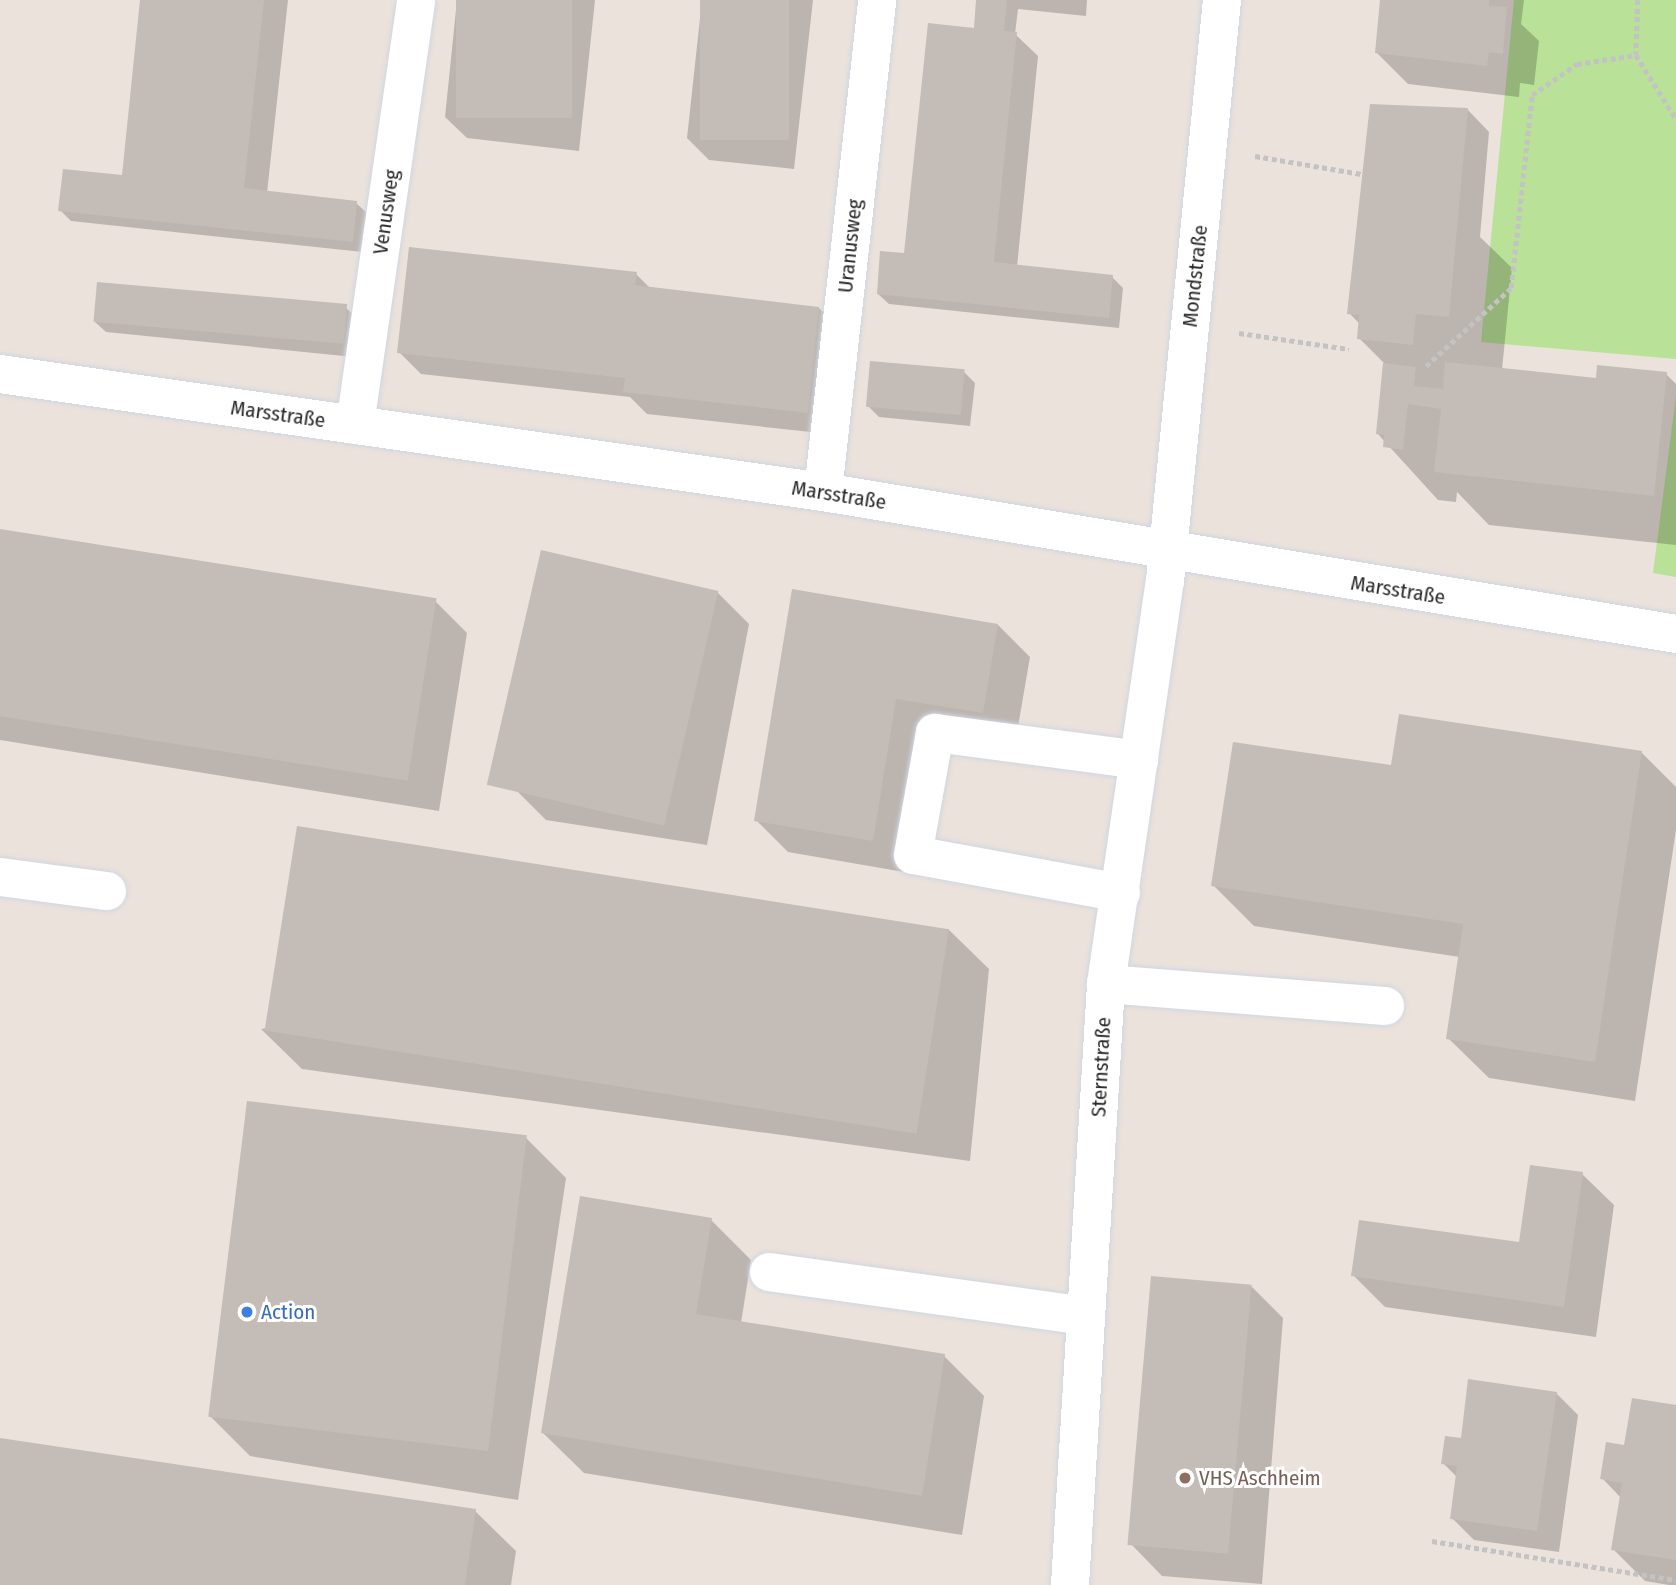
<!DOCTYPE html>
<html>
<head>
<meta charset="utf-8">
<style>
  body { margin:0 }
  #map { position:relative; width:1676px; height:1585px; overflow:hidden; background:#ebe2db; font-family:"Fira Sans Condensed",sans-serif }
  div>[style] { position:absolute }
  .green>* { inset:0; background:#b9e198 }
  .shadow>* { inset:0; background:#0003 }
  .building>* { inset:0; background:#c3bcb7; transform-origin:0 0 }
  .path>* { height:4.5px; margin-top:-2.25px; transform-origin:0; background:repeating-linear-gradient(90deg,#c3c3c3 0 5px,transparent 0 8.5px) }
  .roads { filter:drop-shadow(0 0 2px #d0d6e2) drop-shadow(0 0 2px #d0d6e2) }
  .minor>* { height:38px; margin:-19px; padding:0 19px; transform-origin:19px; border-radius:19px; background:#fff }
  .dots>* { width:19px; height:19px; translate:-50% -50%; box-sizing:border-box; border:4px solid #fff; border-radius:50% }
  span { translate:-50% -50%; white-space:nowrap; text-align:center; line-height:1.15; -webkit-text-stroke:6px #fff; paint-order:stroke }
  .street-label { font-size:21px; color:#292929 }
  .shop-label { font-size:21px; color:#366cbe }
  .left { translate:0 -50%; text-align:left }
  .education-label { font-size:21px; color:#785e54 }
</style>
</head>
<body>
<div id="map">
  <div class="green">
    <div style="clip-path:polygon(1514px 0,1676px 0,1676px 359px,1481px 342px)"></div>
    <div style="clip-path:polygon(1676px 396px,1676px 577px,1653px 573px)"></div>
  </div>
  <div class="shadow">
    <div style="clip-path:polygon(142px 0,288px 0,267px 193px,356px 203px,367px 213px,363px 252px,71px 221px,60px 210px,127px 178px)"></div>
    <div style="clip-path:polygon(457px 0,595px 0,579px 151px,467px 138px,445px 117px)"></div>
    <div style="clip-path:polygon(702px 0,813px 0,794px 169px,709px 160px,687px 138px)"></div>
    <div style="clip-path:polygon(978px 0,1087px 0,1086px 16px,1018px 9px,1015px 34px,1038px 56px,1017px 267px,1112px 277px,1123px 288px,1119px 328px,889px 304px,878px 294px,910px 256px,979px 30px)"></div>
    <div style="clip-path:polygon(1382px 0,1524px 0,1521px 24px,1539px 41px,1534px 85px,1520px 83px,1519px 97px,1408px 84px,1376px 52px)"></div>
    <div style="clip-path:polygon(1468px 110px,1489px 132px,1480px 237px,1512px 268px,1502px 370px,1598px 380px,1666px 374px,1676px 384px,1676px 545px,1489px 525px,1457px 492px,1456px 502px,1438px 500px,1377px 433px,1385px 364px,1359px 338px,1360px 324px,1349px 313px)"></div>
    <div style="clip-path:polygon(636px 274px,651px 289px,819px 308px,841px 330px,829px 434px,647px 414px,630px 397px,421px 374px,399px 352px)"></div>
    <div style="clip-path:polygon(346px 308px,357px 318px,354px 357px,106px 332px,95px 322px)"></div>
    <div style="clip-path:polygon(964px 372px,975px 383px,970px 426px,879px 417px,868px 406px)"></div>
    <div style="clip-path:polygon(0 531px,435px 601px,467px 633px,439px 811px,0 740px)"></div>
    <div style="clip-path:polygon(793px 591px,998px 625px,1030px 657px,1015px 744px,928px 729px,904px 872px,788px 852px,756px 820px)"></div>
    <div style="clip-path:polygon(717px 592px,749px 624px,707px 845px,546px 820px,514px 788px)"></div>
    <div style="clip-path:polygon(1641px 752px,1676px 787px,1676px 830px,1635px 1101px,1489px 1078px,1448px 1038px,1460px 957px,1254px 926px,1213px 885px,1392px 767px)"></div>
    <div style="clip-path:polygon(948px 929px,989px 969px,970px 1161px,302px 1069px,261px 1029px)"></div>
    <div style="clip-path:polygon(526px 1138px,566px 1178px,518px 1500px,250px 1456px,210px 1416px)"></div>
    <div style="clip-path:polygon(1582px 1174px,1614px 1205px,1596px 1337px,1385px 1307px,1353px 1275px,1520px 1244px)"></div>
    <div style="clip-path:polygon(711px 1220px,751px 1260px,741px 1323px,944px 1356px,984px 1396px,962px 1535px,584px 1473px,543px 1433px)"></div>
    <div style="clip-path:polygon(1251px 1286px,1283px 1318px,1262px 1584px,1162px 1576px,1131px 1544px)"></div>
    <div style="clip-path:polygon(1556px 1393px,1578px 1415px,1559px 1552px,1474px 1540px,1452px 1518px,1458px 1478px,1443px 1463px,1462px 1440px)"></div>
    <div style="clip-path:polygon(1676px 1406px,1676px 1585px,1669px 1585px,1645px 1581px,1613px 1549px,1621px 1498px,1602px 1478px,1626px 1447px)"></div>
    <div style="clip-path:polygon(0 1440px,475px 1511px,516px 1551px,511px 1585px,0 1585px)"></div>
  </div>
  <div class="building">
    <div style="clip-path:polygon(140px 0,264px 0,244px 188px,357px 201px,353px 242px,58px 211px,63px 169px,122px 175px)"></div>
    <div style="left:456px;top:0;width:116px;height:118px"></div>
    <div style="left:700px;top:0;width:89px;height:140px"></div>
    <div style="clip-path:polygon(976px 0,1007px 0,1004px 31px,1017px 32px,994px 262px,1113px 275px,1109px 318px,877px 294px,880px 251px,904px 253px,928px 23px,974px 28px)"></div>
    <div style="clip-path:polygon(1380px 0,1489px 0,1489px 6px,1507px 7px,1503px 54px,1489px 52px,1487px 66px,1375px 53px)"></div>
    <div style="clip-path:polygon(1370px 104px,1468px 108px,1449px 317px,1416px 314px,1413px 345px,1357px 339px,1359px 315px,1347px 314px)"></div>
    <div style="clip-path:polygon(409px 247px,637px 272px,635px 285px,819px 307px,808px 413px,623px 392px,625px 378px,397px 353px)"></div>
    <div style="left:97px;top:282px;width:251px;height:40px;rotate:5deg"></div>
    <div style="left:870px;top:361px;width:95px;height:46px;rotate:5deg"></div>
    <div style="clip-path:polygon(1445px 362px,1596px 378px,1597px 365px,1667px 372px,1654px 496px,1434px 472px,1441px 409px,1408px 404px,1403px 450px,1383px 447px,1384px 435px,1376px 434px,1383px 363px,1416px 367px,1414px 386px,1443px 389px)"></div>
    <div style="left:0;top:529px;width:442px;height:185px;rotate:9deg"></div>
    <div style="left:541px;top:550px;width:182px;height:241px;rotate:13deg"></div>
    <div style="clip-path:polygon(792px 589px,998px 624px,983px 713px,896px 699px,873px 841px,754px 821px)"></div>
    <div style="clip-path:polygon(1399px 714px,1642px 751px,1595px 1062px,1446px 1039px,1463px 924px,1211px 886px,1233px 742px,1391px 765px)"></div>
    <div style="left:297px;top:826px;width:660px;height:207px;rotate:9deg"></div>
    <div style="left:247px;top:1101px;width:282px;height:318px;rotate:7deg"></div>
    <div style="clip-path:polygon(1530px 1165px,1583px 1172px,1564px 1307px,1351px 1276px,1359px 1220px,1519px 1242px)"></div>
    <div style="clip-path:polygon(580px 1196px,712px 1218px,696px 1314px,945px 1354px,922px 1496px,541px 1433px)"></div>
    <div style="left:1151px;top:1276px;width:101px;height:270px;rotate:5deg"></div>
    <div style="clip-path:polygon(1468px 1379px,1557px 1392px,1537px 1531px,1450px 1519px,1457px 1466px,1441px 1464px,1445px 1436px,1461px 1438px)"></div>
    <div style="clip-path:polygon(1632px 1398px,1676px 1405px,1676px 1560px,1611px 1550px,1622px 1483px,1600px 1479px,1606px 1442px,1624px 1445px)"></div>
    <div style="clip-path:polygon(0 1438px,476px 1509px,465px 1585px,0 1585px)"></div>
  </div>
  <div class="path">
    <div style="left:1638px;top:0;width:55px;rotate:92.1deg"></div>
    <div style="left:1636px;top:55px;width:75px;rotate:58deg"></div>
    <div style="left:1255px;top:156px;width:108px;rotate:9.6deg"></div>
    <div style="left:1239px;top:333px;width:111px;rotate:8.3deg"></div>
    <div style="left:1426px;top:366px;width:115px;rotate:-42.5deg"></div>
    <div style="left:1511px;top:288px;width:194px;rotate:-83.8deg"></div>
    <div style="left:1532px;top:95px;width:55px;rotate:-34.6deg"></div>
    <div style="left:1577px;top:64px;width:60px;rotate:-8.7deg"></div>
    <div style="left:1432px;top:1541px;width:247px;rotate:9.1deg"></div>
  </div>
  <div class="roads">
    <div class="minor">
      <div style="left:0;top:374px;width:831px;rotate:8.16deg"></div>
      <div style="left:823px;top:492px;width:865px;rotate:9.45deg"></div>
      <div style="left:355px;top:425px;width:429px;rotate:-81.8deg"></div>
      <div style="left:823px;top:492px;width:495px;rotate:-83.7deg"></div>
      <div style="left:0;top:877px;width:108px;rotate:7.5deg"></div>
      <div style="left:1121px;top:893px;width:211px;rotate:-169.6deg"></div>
      <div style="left:913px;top:855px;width:124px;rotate:-79.8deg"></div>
      <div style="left:935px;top:733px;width:206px;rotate:7.5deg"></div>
      <div style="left:1106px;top:984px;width:280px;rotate:4.5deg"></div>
      <div style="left:769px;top:1272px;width:320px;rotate:7.9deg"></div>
      <div style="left:1070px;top:1585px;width:602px;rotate:-86.57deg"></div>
      <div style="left:1106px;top:984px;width:407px;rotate:-81.7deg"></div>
      <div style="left:1165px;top:581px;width:584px;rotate:-84.4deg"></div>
    </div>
  </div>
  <div class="dots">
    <div style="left:247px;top:1312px;background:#3f7fe0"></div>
    <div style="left:1185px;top:1478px;background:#8d6e63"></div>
  </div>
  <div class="street-label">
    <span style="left:386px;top:212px;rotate:-82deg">Venusweg</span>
    <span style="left:850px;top:246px;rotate:-84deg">Uranusweg</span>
    <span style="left:1195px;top:276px;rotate:-84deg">Mondstraße</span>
    <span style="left:278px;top:414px;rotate:8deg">Marsstraße</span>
    <span style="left:839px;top:495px;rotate:9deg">Marsstraße</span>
    <span style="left:1398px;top:590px;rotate:9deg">Marsstraße</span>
    <span style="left:1101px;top:1067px;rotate:-87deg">Sternstraße</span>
  </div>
  <div class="shop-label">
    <span class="left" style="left:261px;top:1312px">Action</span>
  </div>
  <div class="education-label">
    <span class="left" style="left:1199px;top:1478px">VHS Aschheim</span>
  </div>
</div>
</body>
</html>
